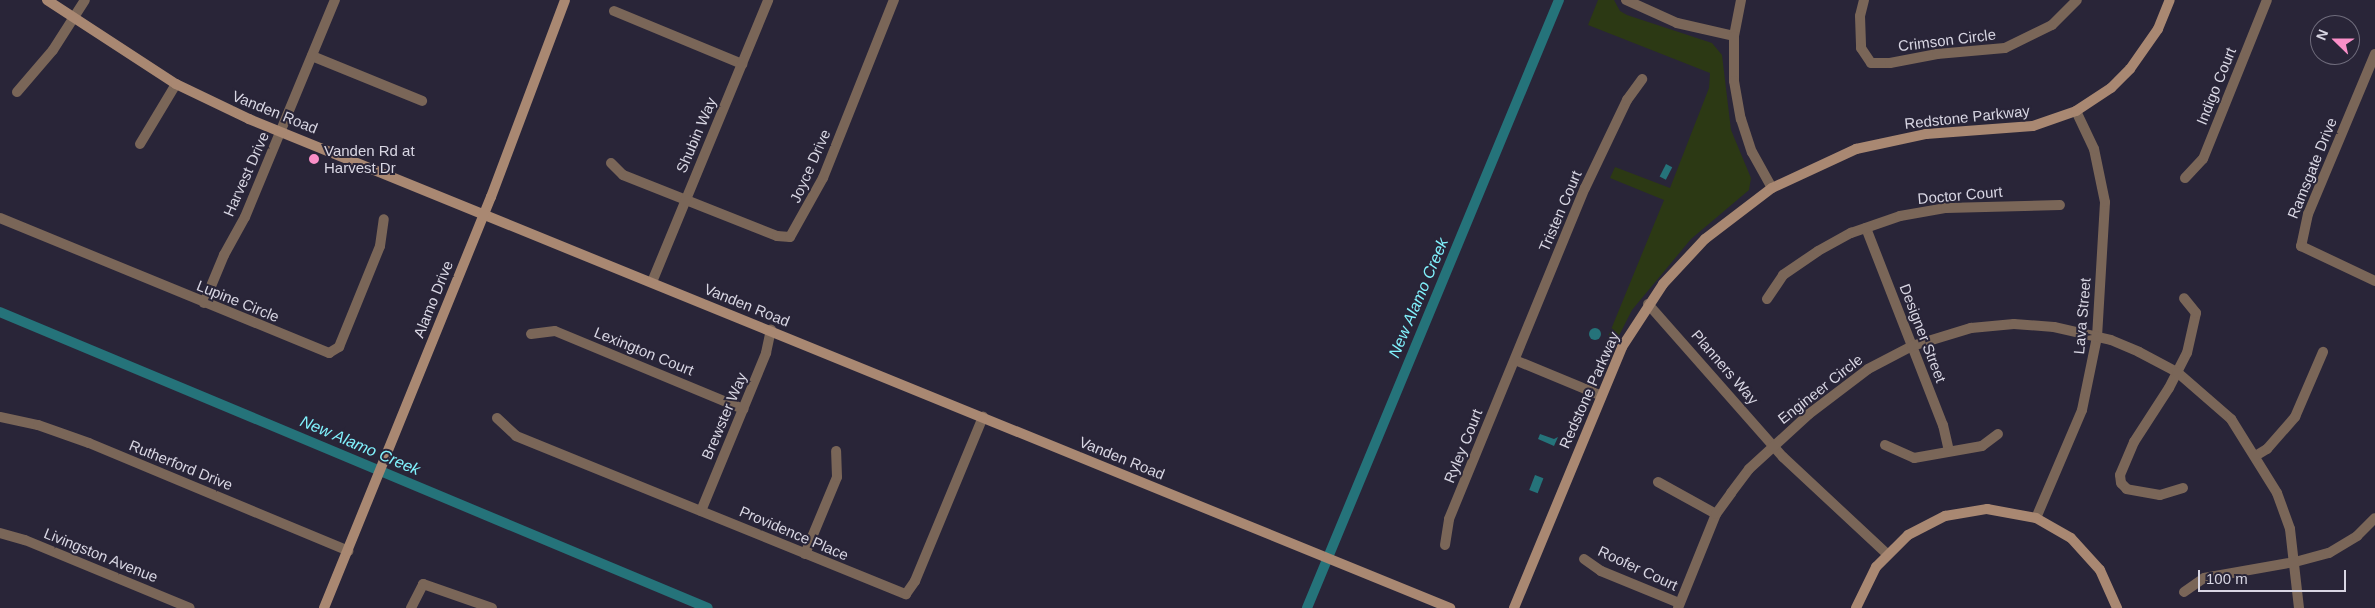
<!DOCTYPE html>
<html>
<head>
<meta charset="utf-8">
<style>
  body { margin:0 }
  #map { position:relative; width:2375px; height:608px; overflow:hidden; background:#292538; font-family:Arial,sans-serif }
  div>[style] { position:absolute }
  .green>* { inset:0; background:#2c3914 }
  .water>* { inset:0; background:#25737a; transform-origin:0 0 }
  .round { border-radius:50% }
  .canal>* { height:10px; margin:-5px; padding:0 5px; transform-origin:5px; border-radius:5px; background:#25737a }
  .street>* { height:10px; margin:-5px; padding:0 5px; transform-origin:5px; border-radius:5px; background:#7a6658 }
  .secondary>* { height:10px; margin:-5px; padding:0 5px; transform-origin:5px; border-radius:5px; background:#a98872 }
  .dots>* { width:14px; height:14px; translate:-50% -50%; box-sizing:border-box; border:2px solid #292538; border-radius:50% }
  span { translate:-50% -50%; white-space:nowrap; text-align:center; line-height:1.15; -webkit-text-stroke:4px #292538; paint-order:stroke }
  .street-label { font-size:15px; color:#d8d6e3 }
  .poi-label { font-size:15px; color:#d8d6e3 }
  .left { translate:0 -50%; text-align:left }
  .water-label { font-size:16px; color:#81f2fd; font-style:italic }
  .north { position:absolute; left:2310px; top:15px; width:50px; height:50px; box-sizing:border-box; background:#292538; border:1px solid #6f6c7c; border-radius:50%; rotate:292deg; font-size:14px; font-weight:700; line-height:20px; text-align:center; color:#d8d6e3 }
  .north::after { content:''; display:block; margin:auto; width:18px; height:22px; background:#fa8fc8; clip-path:polygon(50% 0,100% 100%,50% 72%,0 100%) }
  .scale { position:absolute; left:2198px; top:570px; width:148px; height:22px; box-sizing:border-box; border:2px solid #d8d6e3; border-top:0; padding-left:6px; font-size:15px; line-height:18px; white-space:nowrap; color:#d8d6e3; -webkit-text-stroke:4px #292538; paint-order:stroke }
</style>
</head>
<body>
<div id="map">
  <div class="green">
    <div style="clip-path:polygon(1598px 0,1614px 0,1620px 11px,1627px 15px,1712px 43px,1722px 55px,1731px 130px,1751px 178px,1749px 190px,1691px 239px,1632px 310px,1601px 371px,1594px 371px,1664px 200px,1610px 178px,1615px 167px,1670px 188px,1709px 88px,1710px 73px,1588px 25px)"></div>
  </div>
  <div class="water">
    <div style="left:1666px;top:164px;width:7px;height:14px;rotate:27deg"></div>
    <div class="round" style="left:1589px;top:328px;width:12px;height:12px"></div>
    <div style="clip-path:polygon(1540px 434px,1554px 439px,1558px 437px,1554px 446px,1538px 439px)"></div>
    <div style="left:1535px;top:475px;width:9px;height:16px;rotate:21deg"></div>
  </div>
  <div class="canal">
    <div style="left:0;top:312px;width:767px;rotate:22.69deg"></div>
    <div style="left:1307px;top:608px;width:658px;rotate:-67.49deg"></div>
  </div>
  <div class="street">
    <div style="left:1626px;top:0;width:56px;rotate:24.3deg"></div>
    <div style="left:1677px;top:23px;width:58px;rotate:12.8deg"></div>
    <div style="left:1741px;top:0;width:37px;rotate:101deg"></div>
    <div style="left:1734px;top:36px;width:45px;rotate:90deg"></div>
    <div style="left:1734px;top:81px;width:39px;rotate:80deg"></div>
    <div style="left:1741px;top:119px;width:35px;rotate:72deg"></div>
    <div style="left:1752px;top:152px;width:41px;rotate:60.9deg"></div>
    <div style="left:1864px;top:0;width:16px;rotate:104deg"></div>
    <div style="left:1860px;top:16px;width:32px;rotate:88deg"></div>
    <div style="left:1861px;top:48px;width:18px;rotate:56deg"></div>
    <div style="left:1871px;top:63px;width:19px"></div>
    <div style="left:1890px;top:63px;width:48px;rotate:-10.8deg"></div>
    <div style="left:1937px;top:54px;width:68px;rotate:-5deg"></div>
    <div style="left:2005px;top:48px;width:52px;rotate:-26.1deg"></div>
    <div style="left:2052px;top:25px;width:35px;rotate:-45deg"></div>
    <div style="left:614px;top:11px;width:139px;rotate:22.5deg"></div>
    <div style="left:2375px;top:54px;width:173px;rotate:112.7deg"></div>
    <div style="left:2308px;top:214px;width:33px;rotate:102deg"></div>
    <div style="left:2301px;top:246px;width:82px;rotate:25.3deg"></div>
    <div style="left:312px;top:56px;width:119px;rotate:22.2deg"></div>
    <div style="left:17px;top:92px;width:55px;rotate:-49.4deg"></div>
    <div style="left:53px;top:50px;width:59px;rotate:-57.4deg"></div>
    <div style="left:140px;top:144px;width:70px;rotate:-59deg"></div>
    <div style="left:611px;top:163px;width:17px;rotate:45deg"></div>
    <div style="left:623px;top:175px;width:166px;rotate:21.6deg"></div>
    <div style="left:777px;top:236px;width:13px;rotate:4deg"></div>
    <div style="left:790px;top:237px;width:68px;rotate:-60.8deg"></div>
    <div style="left:823px;top:178px;width:192px;rotate:-68.3deg"></div>
    <div style="left:2185px;top:178px;width:26px;rotate:-47deg"></div>
    <div style="left:2203px;top:159px;width:171px;rotate:-68.1deg"></div>
    <div style="left:0;top:218px;width:356px;rotate:22.3deg"></div>
    <div style="left:329px;top:353px;width:12px;rotate:-31deg"></div>
    <div style="left:339px;top:347px;width:109px;rotate:-67.9deg"></div>
    <div style="left:380px;top:246px;width:27px;rotate:-82deg"></div>
    <div style="left:1866px;top:228px;width:212px;rotate:68.7deg"></div>
    <div style="left:1943px;top:425px;width:26px;rotate:77deg"></div>
    <div style="left:652px;top:282px;width:305px;rotate:-67.6deg"></div>
    <div style="left:1767px;top:299px;width:29px;rotate:-56deg"></div>
    <div style="left:1783px;top:275px;width:42px;rotate:-34.4deg"></div>
    <div style="left:1818px;top:251px;width:38px;rotate:-29deg"></div>
    <div style="left:1851px;top:233px;width:52px;rotate:-19.1deg"></div>
    <div style="left:1900px;top:216px;width:47px;rotate:-9.9deg"></div>
    <div style="left:1946px;top:208px;width:114px;rotate:-1.5deg"></div>
    <div style="left:204px;top:303px;width:52px;rotate:-67.4deg"></div>
    <div style="left:224px;top:255px;width:43px;rotate:-61.1deg"></div>
    <div style="left:245px;top:217px;width:235px;rotate:-67.5deg"></div>
    <div style="left:1648px;top:304px;width:204px;rotate:48.6deg"></div>
    <div style="left:1783px;top:457px;width:141px;rotate:43deg"></div>
    <div style="left:531px;top:334px;width:24px;rotate:-7deg"></div>
    <div style="left:555px;top:331px;width:204px;rotate:22.5deg"></div>
    <div style="left:1515px;top:360px;width:92px;rotate:22.4deg"></div>
    <div style="left:0;top:417px;width:39px;rotate:12deg"></div>
    <div style="left:38px;top:425px;width:54px;rotate:19.4deg"></div>
    <div style="left:89px;top:443px;width:281px;rotate:22.6deg"></div>
    <div style="left:497px;top:418px;width:26px;rotate:43deg"></div>
    <div style="left:516px;top:436px;width:421px;rotate:22.1deg"></div>
    <div style="left:906px;top:594px;width:16px;rotate:-55deg"></div>
    <div style="left:915px;top:581px;width:178px;rotate:-67.5deg"></div>
    <div style="left:1885px;top:445px;width:32px;rotate:24deg"></div>
    <div style="left:1914px;top:458px;width:69px;rotate:-10deg"></div>
    <div style="left:1982px;top:446px;width:20px;rotate:-37deg"></div>
    <div style="left:2257px;top:455px;width:12px;rotate:-31deg"></div>
    <div style="left:2267px;top:449px;width:43px;rotate:-48.8deg"></div>
    <div style="left:2295px;top:417px;width:71px;rotate:-66.7deg"></div>
    <div style="left:1658px;top:482px;width:66px;rotate:28.9deg"></div>
    <div style="left:2183px;top:488px;width:24px;rotate:163deg"></div>
    <div style="left:2160px;top:495px;width:34px;rotate:-170deg"></div>
    <div style="left:2127px;top:489px;width:8px;rotate:-135deg"></div>
    <div style="left:2121px;top:483px;width:8px;rotate:-97deg"></div>
    <div style="left:2120px;top:475px;width:36px;rotate:-67deg"></div>
    <div style="left:2134px;top:442px;width:64px;rotate:-57.1deg"></div>
    <div style="left:2169px;top:388px;width:39px;rotate:-63deg"></div>
    <div style="left:2187px;top:353px;width:41px;rotate:-77.3deg"></div>
    <div style="left:2196px;top:313px;width:19px;rotate:-129deg"></div>
    <div style="left:701px;top:511px;width:171px;rotate:-67.6deg"></div>
    <div style="left:766px;top:353px;width:24px;rotate:-78deg"></div>
    <div style="left:2036px;top:518px;width:117px;rotate:-66.9deg"></div>
    <div style="left:2082px;top:410px;width:75px;rotate:-78.4deg"></div>
    <div style="left:2097px;top:337px;width:135px;rotate:-86.6deg"></div>
    <div style="left:2105px;top:202px;width:54px;rotate:-101.7deg"></div>
    <div style="left:2094px;top:149px;width:42px;rotate:-115.3deg"></div>
    <div style="left:0;top:533px;width:26px;rotate:16deg"></div>
    <div style="left:25px;top:540px;width:178px;rotate:22.4deg"></div>
    <div style="left:1445px;top:545px;width:26px;rotate:-81deg"></div>
    <div style="left:1449px;top:519px;width:358px;rotate:-67.7deg"></div>
    <div style="left:1585px;top:188px;width:98px;rotate:-64.5deg"></div>
    <div style="left:1627px;top:100px;width:26px;rotate:-54deg"></div>
    <div style="left:805px;top:554px;width:83px;rotate:-67.4deg"></div>
    <div style="left:837px;top:477px;width:26px;rotate:-92deg"></div>
    <div style="left:1584px;top:559px;width:21px;rotate:35deg"></div>
    <div style="left:1601px;top:571px;width:84px;rotate:22.3deg"></div>
    <div style="left:2184px;top:592px;width:24px;rotate:-35deg"></div>
    <div style="left:2204px;top:578px;width:92px;rotate:-10deg"></div>
    <div style="left:2295px;top:562px;width:35px;rotate:-15deg"></div>
    <div style="left:2329px;top:553px;width:33px;rotate:-31deg"></div>
    <div style="left:2357px;top:536px;width:25px;rotate:-45deg"></div>
    <div style="left:411px;top:608px;width:27px;rotate:-63deg"></div>
    <div style="left:423px;top:584px;width:73px;rotate:19.2deg"></div>
    <div style="left:1678px;top:608px;width:101px;rotate:-68deg"></div>
    <div style="left:1716px;top:514px;width:26px;rotate:-54deg"></div>
    <div style="left:1731px;top:493px;width:30px;rotate:-53deg"></div>
    <div style="left:1749px;top:469px;width:81px;rotate:-42.5deg"></div>
    <div style="left:1809px;top:414px;width:74px;rotate:-37.3deg"></div>
    <div style="left:1868px;top:369px;width:50px;rotate:-27.6deg"></div>
    <div style="left:1912px;top:346px;width:62px;rotate:-17deg"></div>
    <div style="left:1971px;top:328px;width:43px;rotate:-5.3deg"></div>
    <div style="left:2014px;top:324px;width:40px;rotate:4.3deg"></div>
    <div style="left:2054px;top:327px;width:58px;rotate:12.8deg"></div>
    <div style="left:2111px;top:340px;width:30px;rotate:23deg"></div>
    <div style="left:2139px;top:352px;width:43px;rotate:27.8deg"></div>
    <div style="left:2177px;top:372px;width:72px;rotate:41deg"></div>
    <div style="left:2231px;top:419px;width:87px;rotate:58.1deg"></div>
    <div style="left:2277px;top:493px;width:38px;rotate:70deg"></div>
    <div style="left:2290px;top:529px;width:80px;rotate:83.5deg"></div>
  </div>
  <div class="secondary">
    <div style="left:47px;top:0;width:154px;rotate:33.1deg"></div>
    <div style="left:176px;top:84px;width:81px;rotate:25.6deg"></div>
    <div style="left:249px;top:119px;width:1297px;rotate:22.15deg"></div>
    <div style="left:324px;top:608px;width:444px;rotate:-67.9deg"></div>
    <div style="left:491px;top:197px;width:210px;rotate:-69.4deg"></div>
    <div style="left:1514px;top:608px;width:282px;rotate:-67.5deg"></div>
    <div style="left:1622px;top:347px;width:75px;rotate:-56.9deg"></div>
    <div style="left:1663px;top:284px;width:62px;rotate:-47deg"></div>
    <div style="left:1705px;top:239px;width:84px;rotate:-37.3deg"></div>
    <div style="left:1772px;top:188px;width:93px;rotate:-24.9deg"></div>
    <div style="left:1856px;top:149px;width:72px;rotate:-12.1deg"></div>
    <div style="left:1926px;top:134px;width:107px;rotate:-4.3deg"></div>
    <div style="left:2033px;top:126px;width:46px;rotate:-19.2deg"></div>
    <div style="left:2076px;top:111px;width:42px;rotate:-33.3deg"></div>
    <div style="left:2111px;top:88px;width:27px;rotate:-45deg"></div>
    <div style="left:2130px;top:69px;width:49px;rotate:-55deg"></div>
    <div style="left:2158px;top:29px;width:31px;rotate:-68deg"></div>
    <div style="left:1856px;top:608px;width:46px;rotate:-64deg"></div>
    <div style="left:1876px;top:567px;width:45px;rotate:-45deg"></div>
    <div style="left:1908px;top:535px;width:42px;rotate:-27.2deg"></div>
    <div style="left:1945px;top:516px;width:43px;rotate:-9.5deg"></div>
    <div style="left:1987px;top:509px;width:50px;rotate:10.4deg"></div>
    <div style="left:2036px;top:518px;width:40px;rotate:29.7deg"></div>
    <div style="left:2071px;top:538px;width:43px;rotate:47.8deg"></div>
    <div style="left:2100px;top:570px;width:42px;rotate:65.9deg"></div>
  </div>
  <div class="dots">
    <div style="left:314px;top:159px;background:#fa8fc8"></div>
  </div>
  <div class="street-label">
    <span style="left:1947px;top:40px;rotate:-7deg">Crimson Circle</span>
    <span style="left:2216px;top:86px;rotate:-68deg">Indigo Court</span>
    <span style="left:275px;top:112px;rotate:22deg">Vanden Road</span>
    <span style="left:1967px;top:117px;rotate:-6deg">Redstone Parkway</span>
    <span style="left:696px;top:135px;rotate:-67deg">Shubin Way</span>
    <span style="left:810px;top:166px;rotate:-66deg">Joyce Drive</span>
    <span style="left:2312px;top:168px;rotate:-68deg">Ramsgate Drive</span>
    <span style="left:246px;top:174px;rotate:-66deg">Harvest Drive</span>
    <span style="left:1960px;top:195px;rotate:-5deg">Doctor Court</span>
    <span style="left:1560px;top:211px;rotate:-67deg">Tristen Court</span>
    <span style="left:433px;top:299px;rotate:-68deg">Alamo Drive</span>
    <span style="left:238px;top:301px;rotate:22deg">Lupine Circle</span>
    <span style="left:747px;top:305px;rotate:22deg">Vanden Road</span>
    <span style="left:2082px;top:316px;rotate:-85deg">Lava Street</span>
    <span style="left:1923px;top:333px;rotate:69deg">Designer Street</span>
    <span style="left:644px;top:351px;rotate:22deg">Lexington Court</span>
    <span style="left:1725px;top:367px;rotate:49deg">Planners Way</span>
    <span style="left:1820px;top:389px;rotate:-38deg">Engineer Circle</span>
    <span style="left:1589px;top:390px;rotate:-66deg">Redstone Parkway</span>
    <span style="left:724px;top:416px;rotate:-67deg">Brewster Way</span>
    <span style="left:1463px;top:446px;rotate:-68deg">Ryley Court</span>
    <span style="left:1122px;top:458px;rotate:22deg">Vanden Road</span>
    <span style="left:181px;top:465px;rotate:22deg">Rutherford Drive</span>
    <span style="left:794px;top:533px;rotate:23deg">Providence Place</span>
    <span style="left:101px;top:555px;rotate:22deg">Livingston Avenue</span>
    <span style="left:1638px;top:568px;rotate:25deg">Roofer Court</span>
  </div>
  <div class="poi-label">
    <span class="left" style="left:324px;top:159px">Vanden Rd at<br>Harvest Dr</span>
  </div>
  <div class="water-label">
    <span style="left:1419px;top:298px;rotate:-67deg">New Alamo Creek</span>
    <span style="left:360px;top:446px;rotate:23deg">New Alamo Creek</span>
  </div>
  <div class="north">N</div>
  <div class="scale">100 m</div>
</div>
</body>
</html>
